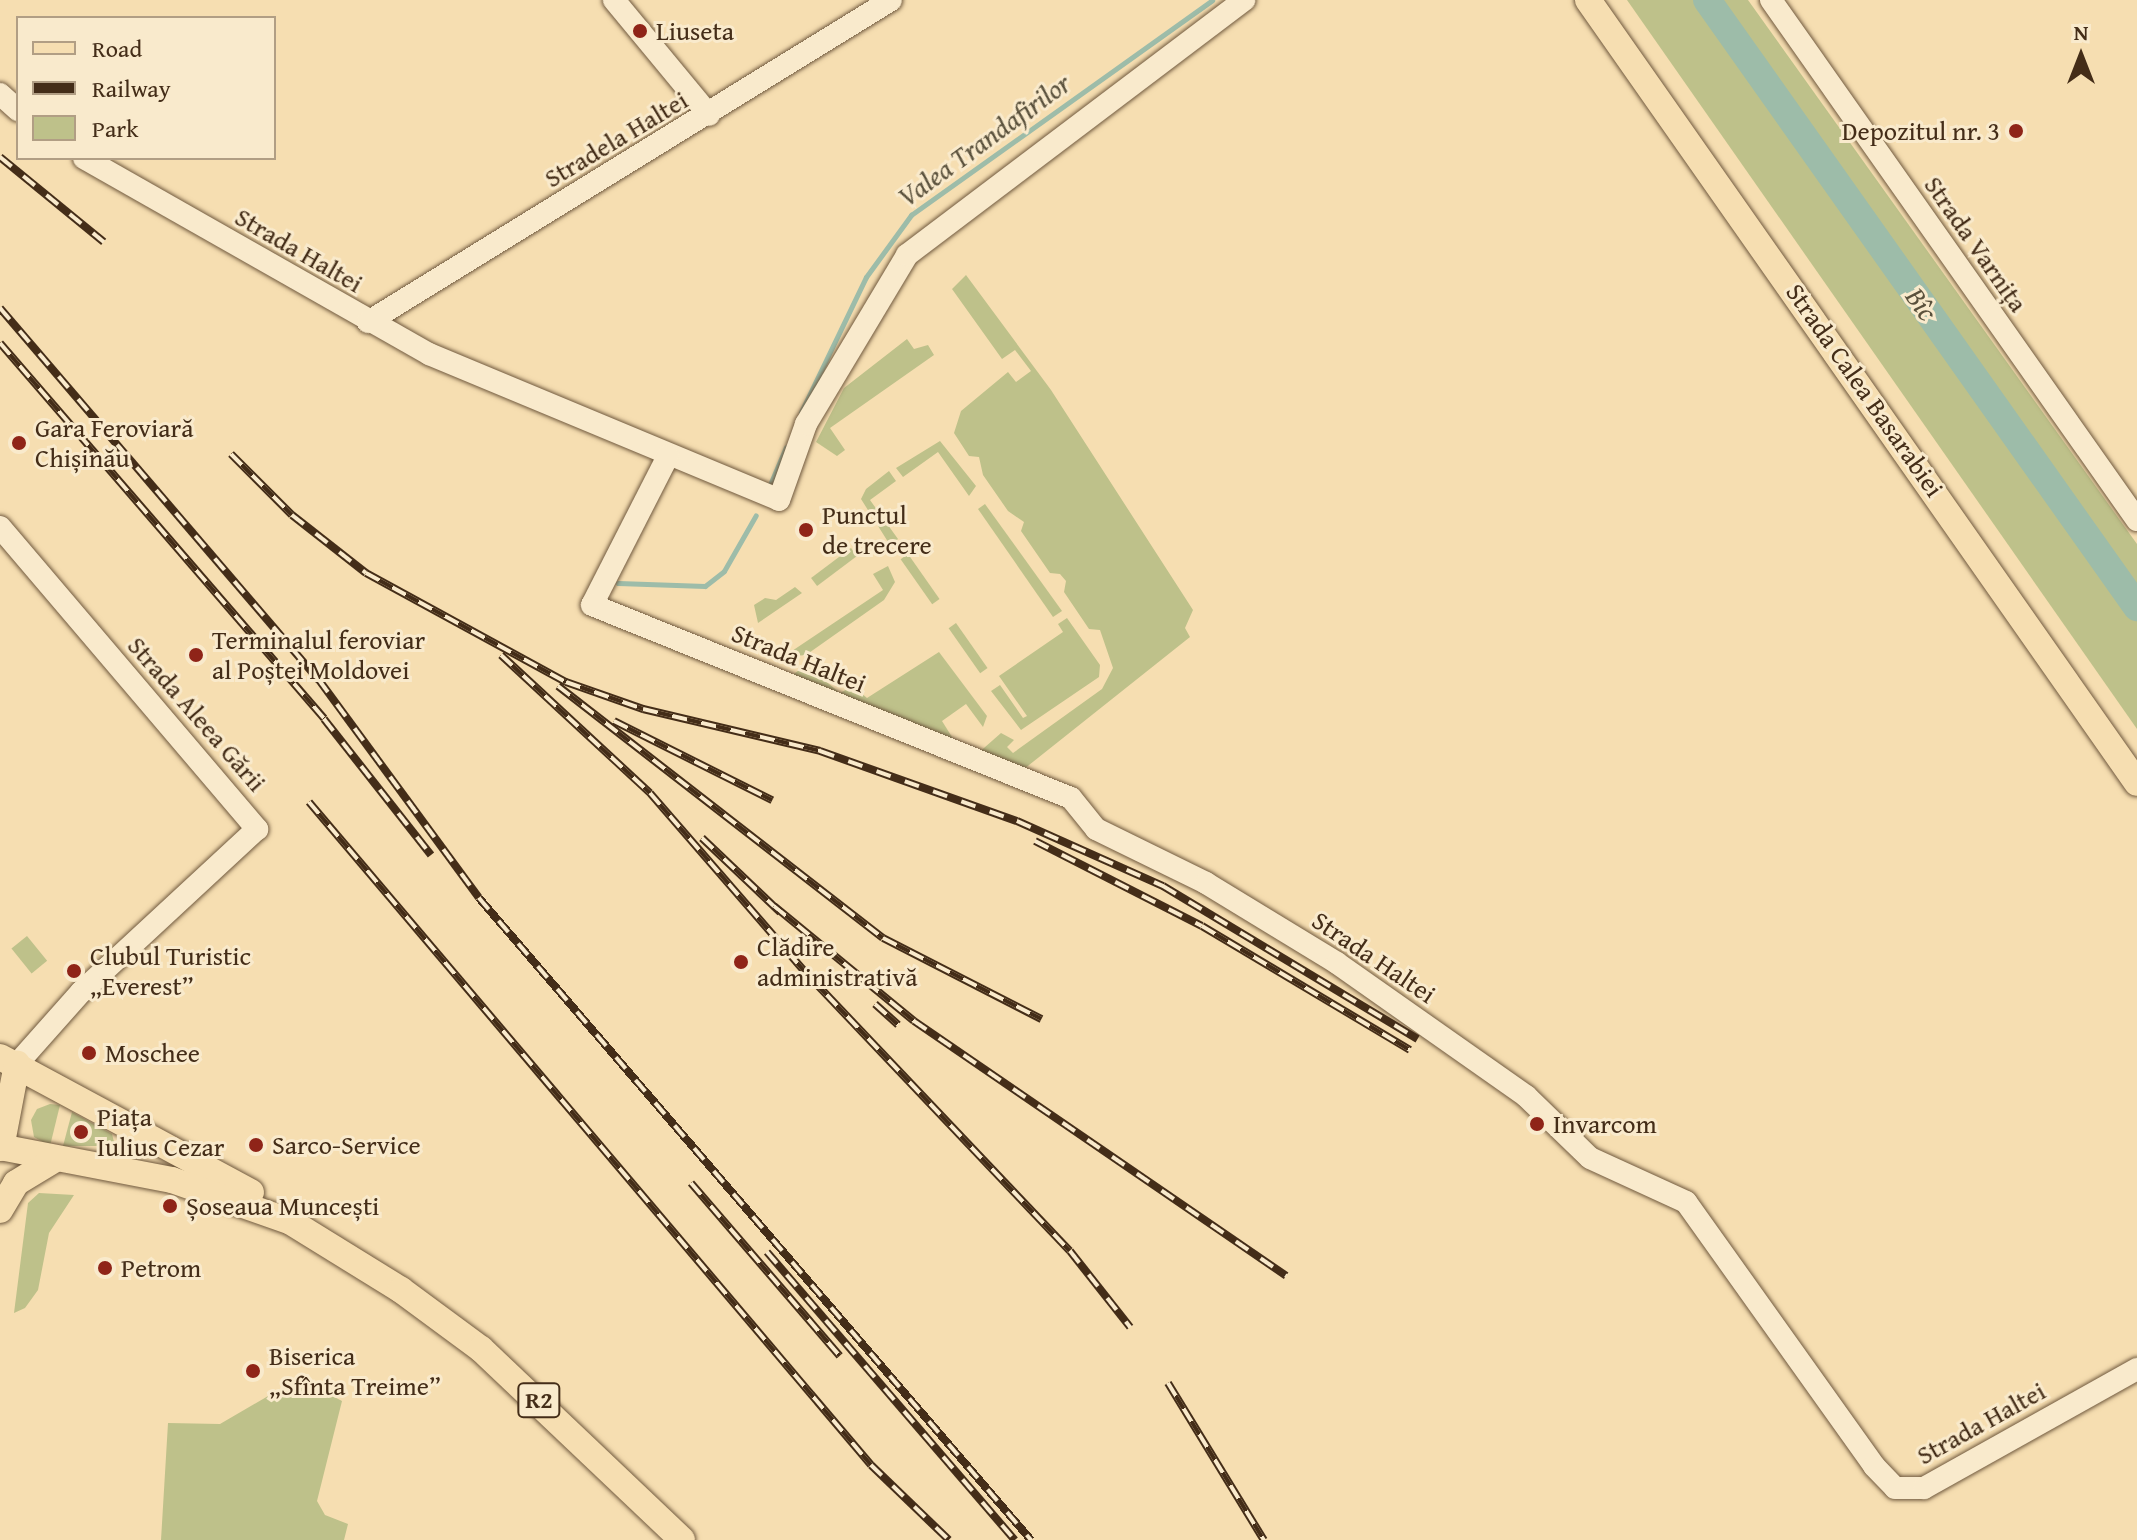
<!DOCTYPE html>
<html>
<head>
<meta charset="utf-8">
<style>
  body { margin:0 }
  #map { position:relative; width:2137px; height:1540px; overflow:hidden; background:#f6deb1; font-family:"Gentium Book Plus",serif }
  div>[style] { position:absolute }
  .green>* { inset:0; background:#bec18a; transform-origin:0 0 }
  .stream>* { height:5px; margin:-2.5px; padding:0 2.5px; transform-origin:2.5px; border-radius:2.5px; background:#9dbca9 }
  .river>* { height:28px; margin:-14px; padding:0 14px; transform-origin:14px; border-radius:14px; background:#9dbca9 }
  .roads { filter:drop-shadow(0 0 2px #70593e) drop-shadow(0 0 2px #70593e) }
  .minor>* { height:22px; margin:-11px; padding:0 11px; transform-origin:11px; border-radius:11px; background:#f9eacc }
  .major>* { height:26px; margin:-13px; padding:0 13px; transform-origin:13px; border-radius:13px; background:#f6deb1 }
  .rail>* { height:8px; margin-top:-4px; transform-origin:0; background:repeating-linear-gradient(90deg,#f9eacc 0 15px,#442d18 0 30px); box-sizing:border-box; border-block:2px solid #442d18 }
  .dots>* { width:22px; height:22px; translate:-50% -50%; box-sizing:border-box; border:4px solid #f9eacc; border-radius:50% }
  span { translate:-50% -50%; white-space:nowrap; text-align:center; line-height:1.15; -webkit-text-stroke:6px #f9eacc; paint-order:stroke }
  .shield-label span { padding:2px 6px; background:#f9eacc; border:2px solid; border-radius:6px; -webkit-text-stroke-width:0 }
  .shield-label { font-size:24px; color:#442d18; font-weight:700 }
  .poi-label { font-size:26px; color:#442d18 }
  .left { translate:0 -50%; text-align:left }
  .right { translate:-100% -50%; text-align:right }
  .street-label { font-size:26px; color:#442d18 }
  .water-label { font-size:28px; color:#5a513c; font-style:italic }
  .legend { position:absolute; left:16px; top:16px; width:260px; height:144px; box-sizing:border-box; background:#f9eacc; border:2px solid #b19e84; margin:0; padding:10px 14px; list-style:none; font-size:24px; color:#442d18 }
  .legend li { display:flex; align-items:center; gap:16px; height:40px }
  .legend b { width:40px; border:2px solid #b19e84 }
  .north { position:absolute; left:2041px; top:16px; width:80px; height:80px; -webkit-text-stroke:6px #f9eacc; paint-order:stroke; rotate:0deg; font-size:22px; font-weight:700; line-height:32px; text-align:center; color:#442d18 }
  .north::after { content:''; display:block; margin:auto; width:28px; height:36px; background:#442d18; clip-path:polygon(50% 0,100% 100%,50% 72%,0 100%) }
</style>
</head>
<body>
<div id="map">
  <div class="green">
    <div style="clip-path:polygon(1627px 0,1748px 0,2137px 544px,2137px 729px)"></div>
    <div style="clip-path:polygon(966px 275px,1051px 390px,1193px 610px,1185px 628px,1190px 637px,1019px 773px,976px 755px,1001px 733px,1014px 740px,1007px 747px,1013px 753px,1102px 689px,1113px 668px,1100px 630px,1089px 629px,1064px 592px,1066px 581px,1060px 574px,1050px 573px,1021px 531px,1024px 522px,1008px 511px,983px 475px,979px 457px,969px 456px,954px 433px,961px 411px,1008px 372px,1016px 382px,1031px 371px,1015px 350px,1002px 359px,952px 289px)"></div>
    <div style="clip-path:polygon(907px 339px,914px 349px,928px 345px,934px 355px,830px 428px,845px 450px,837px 456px,816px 442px,844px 388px)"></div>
    <div style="clip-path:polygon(940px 441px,976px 486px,969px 496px,938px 452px,903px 477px,896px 468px)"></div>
    <div style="clip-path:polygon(889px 471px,896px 481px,870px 500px,898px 539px,890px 545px,861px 499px,866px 489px)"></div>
    <div style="clip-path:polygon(985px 504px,1062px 611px,1053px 617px,978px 509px)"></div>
    <div style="left:851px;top:548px;width:10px;height:50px;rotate:53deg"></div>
    <div style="left:908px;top:554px;width:55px;height:9px;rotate:55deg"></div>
    <div style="clip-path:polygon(888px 566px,895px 582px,884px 600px,806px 655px,783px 657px,883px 590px,873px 574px)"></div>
    <div style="clip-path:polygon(795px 587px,802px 593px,758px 623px,754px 605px,765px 598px,776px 600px)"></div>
    <div style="clip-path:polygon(1067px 618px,1100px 665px,1099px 677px,1021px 730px,991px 691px,1000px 685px,1023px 718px,1027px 716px,999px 676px,1063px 632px,1058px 624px)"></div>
    <div style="left:956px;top:623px;width:55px;height:9px;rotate:55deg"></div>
    <div style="clip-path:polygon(939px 652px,987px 716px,983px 727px,966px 704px,942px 721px,957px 745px,791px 676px,806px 665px,840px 693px,853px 686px,867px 698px)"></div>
    <div style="left:27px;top:936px;width:32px;height:20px;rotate:51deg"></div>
    <div style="clip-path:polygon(50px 1104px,60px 1105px,50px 1146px,34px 1137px,31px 1120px,37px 1109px)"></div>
    <div style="clip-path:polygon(72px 1112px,112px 1134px,115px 1146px,63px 1146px)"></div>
    <div style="clip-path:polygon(39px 1193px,74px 1195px,49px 1233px,38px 1290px,25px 1308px,14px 1313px,28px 1203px)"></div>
    <div style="clip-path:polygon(287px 1385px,319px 1389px,342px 1401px,317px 1501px,325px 1515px,348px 1524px,344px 1540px,161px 1540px,168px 1423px,220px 1424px)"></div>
  </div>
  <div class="stream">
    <div style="left:801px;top:412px;width:150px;rotate:-64.3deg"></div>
    <div style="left:866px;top:277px;width:77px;rotate:-54deg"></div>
    <div style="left:911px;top:215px;width:370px;rotate:-35.5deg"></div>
    <div style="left:769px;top:487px;width:43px;rotate:-67deg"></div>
    <div style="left:618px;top:583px;width:87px;rotate:2deg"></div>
    <div style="left:705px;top:586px;width:24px;rotate:-38deg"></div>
    <div style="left:724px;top:571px;width:64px;rotate:-60.3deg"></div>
  </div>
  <div class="river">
    <div style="left:1707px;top:0;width:744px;rotate:54.69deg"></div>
  </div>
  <div class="roads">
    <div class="minor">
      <div style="left:614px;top:0;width:149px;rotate:50.4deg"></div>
      <div style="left:1771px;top:0;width:636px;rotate:54.86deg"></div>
      <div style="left:0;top:94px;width:24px;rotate:42deg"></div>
      <div style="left:84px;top:158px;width:397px;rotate:29.6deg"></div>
      <div style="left:429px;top:354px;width:379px;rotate:22.6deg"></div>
      <div style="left:779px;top:500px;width:81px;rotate:-70.4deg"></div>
      <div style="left:806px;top:424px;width:197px;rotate:-59.1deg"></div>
      <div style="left:907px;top:255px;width:423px;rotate:-37.1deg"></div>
      <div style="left:368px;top:322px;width:614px;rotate:-31.62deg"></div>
      <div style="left:668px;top:456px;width:167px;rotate:117deg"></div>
      <div style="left:592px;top:605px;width:516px;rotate:21.95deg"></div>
      <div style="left:1071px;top:798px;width:40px;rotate:51deg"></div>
      <div style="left:1096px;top:829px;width:123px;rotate:26.1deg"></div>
      <div style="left:1206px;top:883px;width:153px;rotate:31.4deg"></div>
      <div style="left:1337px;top:963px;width:231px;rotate:35.1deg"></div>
      <div style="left:1526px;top:1096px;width:89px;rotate:44.1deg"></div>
      <div style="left:1590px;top:1158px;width:106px;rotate:24.6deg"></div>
      <div style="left:1686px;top:1202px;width:324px;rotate:54.5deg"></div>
      <div style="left:1874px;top:1466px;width:30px;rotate:46deg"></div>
      <div style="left:1895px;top:1488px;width:29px"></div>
      <div style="left:1924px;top:1488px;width:244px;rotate:-29.2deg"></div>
      <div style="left:0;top:527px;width:397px;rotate:49.6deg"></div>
      <div style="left:257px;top:829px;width:240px;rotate:137.2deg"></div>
      <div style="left:81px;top:992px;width:96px;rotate:131.6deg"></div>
    </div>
    <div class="major">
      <div style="left:1588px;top:0;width:956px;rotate:54.96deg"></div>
      <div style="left:0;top:1057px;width:285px;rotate:28.3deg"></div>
      <div style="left:0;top:1147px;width:175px;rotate:10.9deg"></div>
      <div style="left:172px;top:1180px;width:126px;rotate:19.4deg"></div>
      <div style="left:291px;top:1222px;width:129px;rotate:31.7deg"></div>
      <div style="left:401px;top:1290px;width:99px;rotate:36.4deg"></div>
      <div style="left:481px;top:1349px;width:277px;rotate:43.5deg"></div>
      <div style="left:1px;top:1148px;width:86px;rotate:-79.2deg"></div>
      <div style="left:0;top:1210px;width:31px;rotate:-59deg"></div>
      <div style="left:16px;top:1183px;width:44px;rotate:-31.2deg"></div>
    </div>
  </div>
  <div class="rail">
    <div style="left:0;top:157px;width:134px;rotate:39.3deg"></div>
    <div style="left:0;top:308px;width:490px;rotate:49.4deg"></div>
    <div style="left:319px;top:680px;width:270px;rotate:53.7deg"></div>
    <div style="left:479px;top:898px;width:847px;rotate:49.31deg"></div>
    <div style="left:0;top:343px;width:496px;rotate:49.2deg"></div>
    <div style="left:324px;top:719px;width:173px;rotate:51.8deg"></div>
    <div style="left:231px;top:454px;width:86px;rotate:45deg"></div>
    <div style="left:292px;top:515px;width:94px;rotate:38.1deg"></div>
    <div style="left:366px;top:573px;width:228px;rotate:28.6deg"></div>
    <div style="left:566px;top:682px;width:82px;rotate:19.3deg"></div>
    <div style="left:643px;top:709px;width:182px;rotate:13.3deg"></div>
    <div style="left:820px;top:751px;width:209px;rotate:19.6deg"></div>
    <div style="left:1017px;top:821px;width:160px;rotate:24deg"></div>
    <div style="left:1163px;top:886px;width:297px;rotate:31deg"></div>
    <div style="left:501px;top:655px;width:203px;rotate:42.8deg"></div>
    <div style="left:650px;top:793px;width:238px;rotate:49.1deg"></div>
    <div style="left:806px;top:973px;width:383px;rotate:46.5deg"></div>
    <div style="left:1070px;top:1251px;width:97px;rotate:51.7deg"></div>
    <div style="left:558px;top:686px;width:411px;rotate:37.8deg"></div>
    <div style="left:883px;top:938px;width:178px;rotate:27.1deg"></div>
    <div style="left:614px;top:721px;width:177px;rotate:26.6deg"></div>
    <div style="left:309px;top:802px;width:869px;rotate:49.71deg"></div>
    <div style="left:871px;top:1465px;width:108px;rotate:43.9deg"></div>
    <div style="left:702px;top:838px;width:108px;rotate:43.5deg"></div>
    <div style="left:1035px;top:841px;width:187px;rotate:27deg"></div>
    <div style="left:1202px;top:926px;width:242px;rotate:30.8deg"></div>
    <div style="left:774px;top:906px;width:181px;rotate:39.4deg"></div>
    <div style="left:914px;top:1021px;width:451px;rotate:34.4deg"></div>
    <div style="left:875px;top:1004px;width:31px;rotate:42deg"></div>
    <div style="left:691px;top:1183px;width:228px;rotate:49.3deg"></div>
    <div style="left:767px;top:1252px;width:380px;rotate:49.3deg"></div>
    <div style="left:1168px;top:1383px;width:184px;rotate:58.6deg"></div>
  </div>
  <div class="dots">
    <div style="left:640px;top:31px;background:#8f2418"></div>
    <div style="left:2016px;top:131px;background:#8f2418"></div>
    <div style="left:19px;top:443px;background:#8f2418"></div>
    <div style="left:806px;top:530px;background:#8f2418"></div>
    <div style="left:196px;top:655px;background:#8f2418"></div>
    <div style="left:741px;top:962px;background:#8f2418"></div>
    <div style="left:74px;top:971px;background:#8f2418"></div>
    <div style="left:89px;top:1053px;background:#8f2418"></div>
    <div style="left:1537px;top:1124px;background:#8f2418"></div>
    <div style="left:81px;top:1132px;background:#8f2418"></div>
    <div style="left:256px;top:1145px;background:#8f2418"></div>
    <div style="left:170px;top:1206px;background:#8f2418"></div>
    <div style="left:105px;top:1268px;background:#8f2418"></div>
    <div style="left:253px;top:1371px;background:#8f2418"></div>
  </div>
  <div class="shield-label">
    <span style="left:539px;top:1400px">R2</span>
  </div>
  <div class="poi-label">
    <span class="left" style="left:656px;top:31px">Liuseta</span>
    <span class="right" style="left:2000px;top:131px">Depozitul nr. 3</span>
    <span class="left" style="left:35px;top:443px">Gara Feroviară<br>Chișinău</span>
    <span class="left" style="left:822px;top:530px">Punctul<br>de trecere</span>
    <span class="left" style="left:212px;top:655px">Terminalul feroviar<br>al Poștei Moldovei</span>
    <span class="left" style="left:757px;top:962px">Clădire<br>administrativă</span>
    <span class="left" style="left:90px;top:971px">Clubul Turistic<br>„Everest”</span>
    <span class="left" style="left:105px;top:1053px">Moschee</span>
    <span class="left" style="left:97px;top:1132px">Piața<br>Iulius Cezar</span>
    <span class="left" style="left:1553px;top:1124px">Invarcom</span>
    <span class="left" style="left:272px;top:1145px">Sarco-Service</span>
    <span class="left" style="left:186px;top:1206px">Șoseaua Muncești</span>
    <span class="left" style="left:121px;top:1268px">Petrom</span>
    <span class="left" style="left:269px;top:1371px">Biserica<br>„Sfînta Treime”</span>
  </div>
  <div class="street-label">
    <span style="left:616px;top:139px;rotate:-31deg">Stradela Haltei</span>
    <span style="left:1976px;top:244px;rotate:55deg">Strada Varnița</span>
    <span style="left:299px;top:250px;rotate:30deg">Strada Haltei</span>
    <span style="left:1865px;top:390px;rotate:55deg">Strada Calea Basarabiei</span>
    <span style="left:799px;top:658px;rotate:22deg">Strada Haltei</span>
    <span style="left:197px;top:714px;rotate:49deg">Strada Aleea Gării</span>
    <span style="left:1374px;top:957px;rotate:34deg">Strada Haltei</span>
    <span style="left:1981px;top:1423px;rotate:-29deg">Strada Haltei</span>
  </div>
  <div class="water-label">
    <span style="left:984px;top:140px;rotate:-36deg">Valea Trandafirilor</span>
    <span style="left:1922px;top:304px;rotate:55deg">Bîc</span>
  </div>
  <ul class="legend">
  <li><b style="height:10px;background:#f6deb1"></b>Road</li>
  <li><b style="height:10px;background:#442d18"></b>Railway</li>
  <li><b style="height:22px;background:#bec18a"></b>Park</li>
  </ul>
  <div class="north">N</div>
</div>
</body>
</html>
